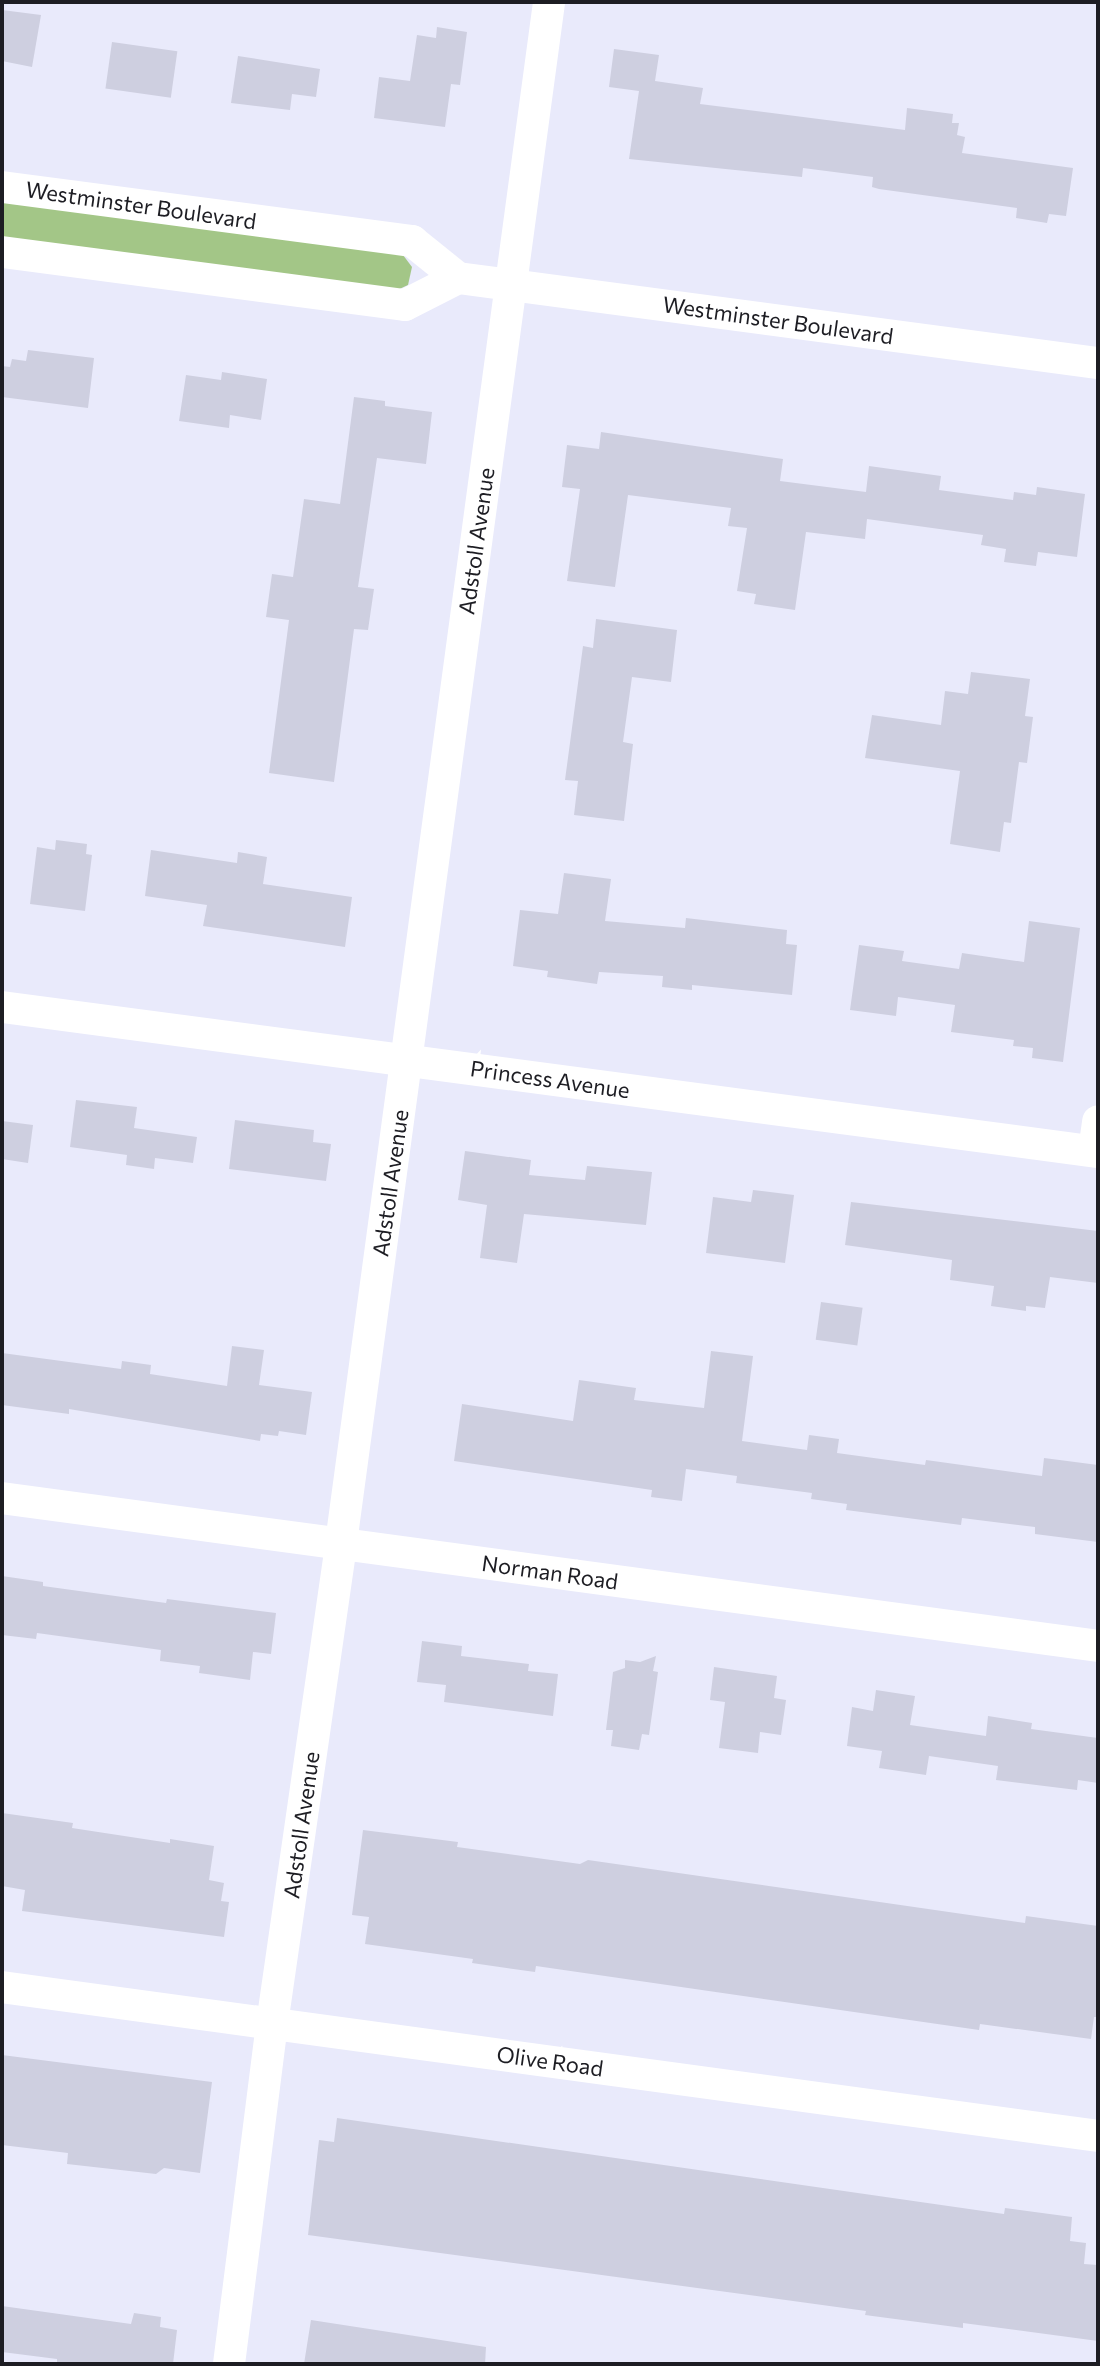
<!DOCTYPE html>
<html>
<head>
<meta charset="utf-8">
<style>
  body { margin:0 }
  #map { position:relative; width:1100px; height:2366px; overflow:hidden; background:#e9eafb; font-family:Commissioner,sans-serif }
  div>[style] { position:absolute }
  .green>* { inset:0; background:#a3c687 }
  .building>* { inset:0; background:#cecfe0; transform-origin:0 0 }
  .street>* { height:32px; margin:-16px; padding:0 16px; transform-origin:16px; border-radius:16px; background:#fff }
  span { translate:-50% -50%; white-space:nowrap; text-align:center; line-height:1.15; -webkit-text-stroke:8px #fff; paint-order:stroke }
  .street-label { font-size:22px; color:#1d1d23 }
  .frame { position:absolute; inset:0; border:4px solid #1d1d23; pointer-events:none }
</style>
</head>
<body>
<div id="map">
  <div class="green">
    <div style="clip-path:polygon(2px 202px,403px 255px,412px 267px,408px 285px,393px 292px,2px 237px)"></div>
  </div>
  <div class="building">
    <div style="clip-path:polygon(2px 10px,41px 15px,32px 67px,2px 61px)"></div>
    <div style="clip-path:polygon(437px 27px,467px 32px,460px 85px,451px 84px,445px 127px,374px 118px,379px 77px,410px 81px,417px 35px,436px 38px)"></div>
    <div style="left:112px;top:42px;width:66px;height:47px;rotate:8deg"></div>
    <div style="clip-path:polygon(614px 49px,659px 55px,655px 81px,703px 88px,700px 104px,905px 130px,907px 108px,953px 114px,952px 123px,959px 123px,957px 135px,965px 137px,962px 153px,1073px 168px,1066px 216px,1049px 214px,1047px 223px,1016px 218px,1017px 208px,879px 189px,872px 187px,873px 177px,803px 168px,802px 177px,629px 159px,639px 91px,609px 87px)"></div>
    <div style="clip-path:polygon(238px 56px,320px 69px,316px 97px,292px 94px,290px 110px,231px 103px)"></div>
    <div style="clip-path:polygon(28px 350px,94px 358px,88px 408px,2px 397px,2px 366px,10px 367px,12px 359px,26px 361px)"></div>
    <div style="clip-path:polygon(222px 372px,267px 379px,261px 420px,230px 415px,229px 428px,179px 421px,186px 375px,221px 380px)"></div>
    <div style="clip-path:polygon(354px 397px,385px 401px,385px 406px,432px 412px,426px 464px,377px 458px,358px 587px,374px 589px,368px 630px,354px 629px,334px 782px,269px 773px,289px 620px,266px 617px,272px 574px,293px 577px,304px 499px,340px 504px)"></div>
    <div style="clip-path:polygon(601px 432px,783px 459px,780px 481px,866px 492px,869px 466px,941px 476px,939px 490px,1013px 500px,1014px 492px,1036px 495px,1037px 487px,1085px 494px,1077px 557px,1038px 552px,1036px 566px,1004px 562px,1006px 549px,981px 545px,983px 535px,867px 519px,865px 539px,806px 532px,795px 610px,754px 604px,756px 594px,737px 591px,747px 528px,728px 526px,731px 508px,628px 495px,615px 587px,567px 581px,580px 489px,562px 487px,567px 445px,599px 449px)"></div>
    <div style="clip-path:polygon(596px 619px,677px 630px,671px 682px,632px 677px,623px 742px,633px 744px,624px 821px,574px 815px,578px 781px,565px 780px,583px 646px,593px 648px)"></div>
    <div style="clip-path:polygon(971px 672px,1030px 679px,1025px 716px,1033px 717px,1027px 763px,1019px 762px,1011px 823px,1004px 822px,1000px 852px,950px 844px,960px 771px,865px 758px,872px 715px,941px 725px,945px 691px,968px 694px)"></div>
    <div style="clip-path:polygon(56px 840px,87px 844px,86px 854px,92px 855px,85px 911px,30px 904px,37px 847px,55px 850px)"></div>
    <div style="clip-path:polygon(151px 850px,237px 863px,238px 852px,267px 857px,263px 884px,352px 897px,345px 947px,203px 926px,207px 905px,145px 896px)"></div>
    <div style="clip-path:polygon(564px 873px,611px 879px,605px 921px,685px 928px,686px 918px,787px 930px,786px 944px,797px 945px,792px 995px,692px 985px,692px 990px,662px 987px,663px 976px,599px 972px,597px 984px,547px 977px,548px 971px,513px 966px,520px 910px,558px 914px)"></div>
    <div style="clip-path:polygon(1029px 921px,1080px 928px,1063px 1062px,1032px 1058px,1033px 1048px,1013px 1046px,1014px 1040px,951px 1032px,955px 1005px,898px 997px,896px 1016px,850px 1010px,859px 945px,904px 951px,902px 961px,959px 969px,962px 953px,1024px 962px)"></div>
    <div style="clip-path:polygon(76px 1100px,137px 1107px,134px 1128px,197px 1137px,193px 1163px,155px 1158px,154px 1169px,126px 1165px,127px 1155px,70px 1147px)"></div>
    <div style="clip-path:polygon(235px 1120px,314px 1130px,313px 1142px,331px 1144px,326px 1181px,229px 1169px)"></div>
    <div style="clip-path:polygon(2px 1121px,33px 1125px,28px 1163px,2px 1159px)"></div>
    <div style="clip-path:polygon(465px 1151px,531px 1160px,529px 1175px,585px 1180px,587px 1166px,652px 1172px,646px 1225px,524px 1214px,517px 1263px,480px 1258px,487px 1205px,458px 1200px)"></div>
    <div style="clip-path:polygon(753px 1190px,794px 1195px,785px 1263px,706px 1253px,713px 1197px,751px 1202px)"></div>
    <div style="clip-path:polygon(851px 1202px,1098px 1231px,1098px 1283px,1050px 1277px,1045px 1308px,1026px 1306px,1026px 1311px,991px 1306px,994px 1286px,950px 1280px,952px 1260px,845px 1245px)"></div>
    <div style="left:821px;top:1302px;width:42px;height:38px;rotate:8deg"></div>
    <div style="clip-path:polygon(232px 1346px,264px 1350px,259px 1385px,312px 1392px,306px 1435px,279px 1431px,278px 1436px,261px 1434px,260px 1441px,69px 1409px,69px 1414px,2px 1405px,2px 1353px,121px 1369px,122px 1361px,151px 1365px,150px 1374px,227px 1386px)"></div>
    <div style="clip-path:polygon(711px 1351px,753px 1356px,742px 1441px,807px 1450px,809px 1435px,839px 1439px,837px 1453px,925px 1465px,926px 1460px,1042px 1476px,1044px 1458px,1098px 1465px,1098px 1542px,1035px 1534px,1035px 1527px,962px 1518px,961px 1525px,846px 1510px,847px 1504px,811px 1499px,812px 1493px,736px 1483px,737px 1476px,686px 1469px,682px 1501px,651px 1497px,652px 1490px,454px 1461px,462px 1404px,573px 1421px,579px 1380px,636px 1388px,634px 1400px,704px 1408px)"></div>
    <div style="clip-path:polygon(2px 1576px,43px 1582px,43px 1586px,166px 1603px,167px 1599px,276px 1613px,271px 1654px,253px 1652px,250px 1680px,199px 1673px,200px 1666px,160px 1661px,161px 1650px,37px 1633px,36px 1639px,2px 1635px)"></div>
    <div style="clip-path:polygon(422px 1641px,462px 1646px,461px 1656px,529px 1664px,528px 1671px,558px 1674px,553px 1716px,444px 1702px,446px 1685px,417px 1682px)"></div>
    <div style="clip-path:polygon(656px 1656px,653px 1671px,658px 1672px,649px 1735px,642px 1734px,639px 1750px,611px 1746px,613px 1730px,606px 1730px,613px 1672px,625px 1668px,625px 1660px,640px 1662px)"></div>
    <div style="clip-path:polygon(714px 1667px,777px 1676px,774px 1698px,786px 1700px,781px 1735px,760px 1732px,758px 1753px,719px 1748px,725px 1702px,710px 1700px)"></div>
    <div style="clip-path:polygon(876px 1690px,915px 1696px,910px 1725px,986px 1736px,988px 1716px,1032px 1723px,1031px 1729px,1098px 1738px,1098px 1783px,1078px 1780px,1077px 1790px,996px 1780px,998px 1766px,929px 1756px,926px 1775px,879px 1768px,882px 1751px,847px 1746px,852px 1707px,873px 1711px)"></div>
    <div style="clip-path:polygon(2px 1813px,73px 1823px,72px 1828px,170px 1843px,170px 1839px,214px 1846px,209px 1880px,224px 1883px,221px 1901px,229px 1902px,224px 1937px,22px 1911px,25px 1890px,2px 1886px)"></div>
    <div style="clip-path:polygon(363px 1830px,458px 1842px,457px 1847px,580px 1864px,588px 1860px,1025px 1923px,1026px 1916px,1098px 1926px,1098px 2017px,1094px 2017px,1091px 2039px,980px 2024px,979px 2030px,536px 1966px,535px 1972px,472px 1963px,473px 1959px,365px 1944px,369px 1917px,352px 1915px)"></div>
    <div style="clip-path:polygon(2px 2055px,212px 2082px,200px 2173px,164px 2168px,156px 2174px,67px 2164px,68px 2153px,2px 2145px)"></div>
    <div style="clip-path:polygon(337px 2118px,1004px 2214px,1005px 2208px,1072px 2217px,1070px 2241px,1086px 2243px,1084px 2264px,1098px 2265px,1098px 2341px,963px 2323px,963px 2328px,865px 2315px,866px 2311px,308px 2235px,319px 2140px,334px 2142px)"></div>
    <div style="clip-path:polygon(2px 2306px,131px 2324px,134px 2313px,161px 2317px,160px 2327px,177px 2330px,173px 2364px,57px 2364px,57px 2359px,2px 2352px)"></div>
    <div style="clip-path:polygon(311px 2320px,486px 2347px,485px 2364px,304px 2364px)"></div>
  </div>
  <div class="street">
    <div style="left:2px;top:187px;width:414px;rotate:7.5deg"></div>
    <div style="left:412px;top:241px;width:59px;rotate:38.8deg"></div>
    <div style="left:458px;top:278px;width:646px;rotate:7.57deg"></div>
    <div style="left:2px;top:252px;width:406px;rotate:7.5deg"></div>
    <div style="left:405px;top:305px;width:59px;rotate:-27deg"></div>
    <div style="left:2px;top:1007px;width:1106px;rotate:7.54deg"></div>
    <div style="left:1094px;top:1151px;width:30px;rotate:-82deg"></div>
    <div style="left:2px;top:1498px;width:1106px;rotate:7.69deg"></div>
    <div style="left:2px;top:1987px;width:1106px;rotate:7.74deg"></div>
    <div style="left:229px;top:2364px;width:343px;rotate:-82.8deg"></div>
    <div style="left:272px;top:2024px;width:486px;rotate:-81.8deg"></div>
    <div style="left:341px;top:1543px;width:1555px;rotate:-82.31deg"></div>
  </div>
  <div class="street-label">
    <span style="left:141px;top:205px;rotate:8deg">Westminster Boulevard</span>
    <span style="left:778px;top:320px;rotate:8deg">Westminster Boulevard</span>
    <span style="left:476px;top:541px;rotate:-82deg">Adstoll Avenue</span>
    <span style="left:550px;top:1079px;rotate:8deg">Princess Avenue</span>
    <span style="left:390px;top:1183px;rotate:-82deg">Adstoll Avenue</span>
    <span style="left:550px;top:1572px;rotate:8deg">Norman Road</span>
    <span style="left:301px;top:1825px;rotate:-82deg">Adstoll Avenue</span>
    <span style="left:550px;top:2061px;rotate:8deg">Olive Road</span>
  </div>
  <div class="frame"></div>
</div>
</body>
</html>
